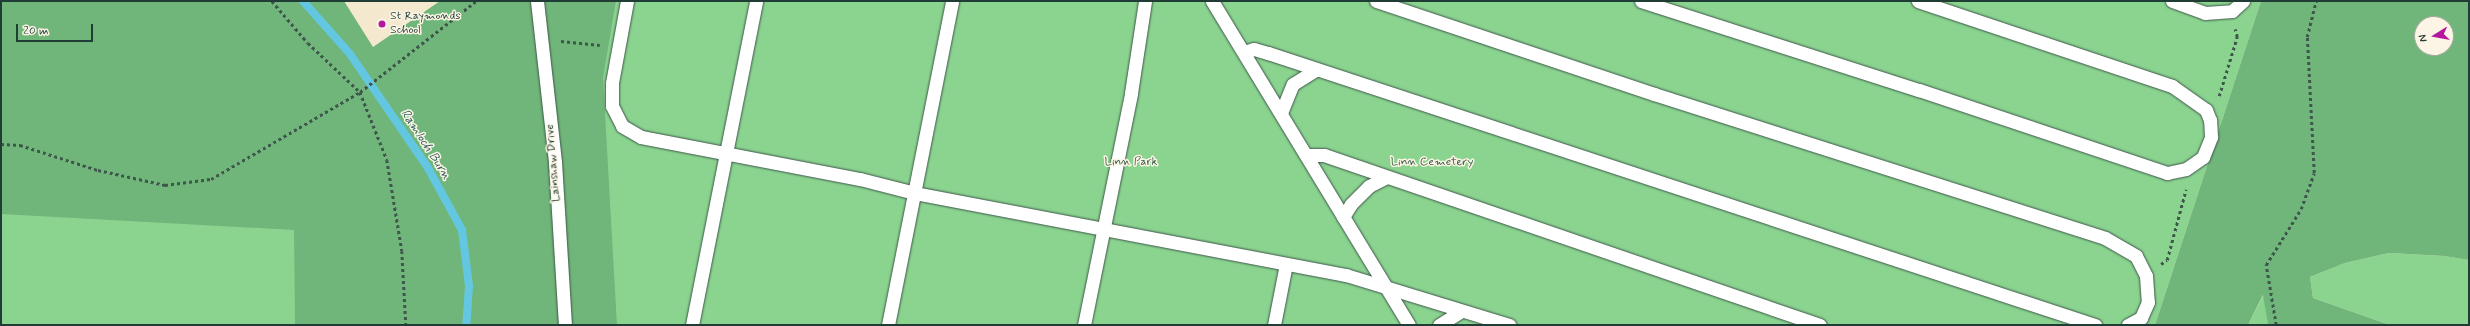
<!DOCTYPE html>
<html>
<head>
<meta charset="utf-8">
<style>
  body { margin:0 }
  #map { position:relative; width:2470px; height:326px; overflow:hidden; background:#f4e8cf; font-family:Mynerve,sans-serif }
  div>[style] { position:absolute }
  .green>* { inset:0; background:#8bd490 }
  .forest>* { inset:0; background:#70b67a }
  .stream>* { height:8px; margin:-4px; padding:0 4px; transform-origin:4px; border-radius:4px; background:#64c7e2 }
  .path>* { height:2.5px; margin-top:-1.25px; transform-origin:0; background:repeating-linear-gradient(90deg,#3f574b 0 3px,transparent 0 6px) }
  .roads { filter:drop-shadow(0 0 1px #3f574b) drop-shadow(0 0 1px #3f574b) }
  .lane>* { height:13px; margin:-6.5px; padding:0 6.5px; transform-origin:6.5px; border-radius:6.5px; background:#fff }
  .dots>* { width:11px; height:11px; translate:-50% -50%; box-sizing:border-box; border:2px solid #fcf5e5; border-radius:50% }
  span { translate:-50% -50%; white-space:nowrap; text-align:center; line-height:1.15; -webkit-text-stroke:3px #fcf5e5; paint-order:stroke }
  .poi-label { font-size:12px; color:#1f3d34 }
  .left { translate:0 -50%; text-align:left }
  .street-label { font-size:12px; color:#1f3d34 }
  .park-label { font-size:12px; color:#355b46 }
  .water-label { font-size:13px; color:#306060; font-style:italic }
  .frame { position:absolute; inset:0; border:2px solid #1f3d34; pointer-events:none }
  .north { position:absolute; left:2414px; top:16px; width:40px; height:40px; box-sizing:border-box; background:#fcf5e5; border:1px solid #a4ab9e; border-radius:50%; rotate:259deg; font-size:11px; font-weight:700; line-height:16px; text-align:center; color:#1f3d34 }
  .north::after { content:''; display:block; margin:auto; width:14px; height:18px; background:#b5179e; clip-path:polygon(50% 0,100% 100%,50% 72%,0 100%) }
  .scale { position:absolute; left:16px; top:24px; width:77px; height:18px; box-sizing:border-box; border:2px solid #1f3d34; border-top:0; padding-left:5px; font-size:12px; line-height:14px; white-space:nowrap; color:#1f3d34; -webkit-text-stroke:3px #fcf5e5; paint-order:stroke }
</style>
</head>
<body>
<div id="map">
  <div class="green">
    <div style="clip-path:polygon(1px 1px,374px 89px,480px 1px,2261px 1px,2155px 325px,1px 325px)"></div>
    <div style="clip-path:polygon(2389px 253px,2444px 256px,2469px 260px,2469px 325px,2390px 325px,2313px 298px,2310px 277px,2345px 263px)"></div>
    <div style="clip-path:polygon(2264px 294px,2268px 325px,2248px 325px)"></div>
  </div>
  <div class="forest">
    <div style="clip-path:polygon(1px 1px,344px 1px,373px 47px,440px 1px,616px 1px,603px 78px,617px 325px,295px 325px,294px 230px,1px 214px)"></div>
    <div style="clip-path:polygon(evenodd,2261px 1px,2469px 1px,2469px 260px,2444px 256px,2389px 253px,2345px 263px,2310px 277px,2313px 298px,2390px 325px,2268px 325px,2263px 295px,2248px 325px,2155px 325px,2261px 1px,2422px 24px,2446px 24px,2446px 48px,2422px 48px,2422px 24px)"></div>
  </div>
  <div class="stream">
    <div style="left:303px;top:1px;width:71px;rotate:48.4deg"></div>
    <div style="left:350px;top:54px;width:138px;rotate:55.6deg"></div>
    <div style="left:428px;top:168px;width:71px;rotate:61.3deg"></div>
    <div style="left:462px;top:230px;width:56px;rotate:82.9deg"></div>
    <div style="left:469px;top:286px;width:39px;rotate:94deg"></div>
  </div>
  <div class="path">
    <div style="left:272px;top:1px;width:55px;rotate:49.4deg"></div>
    <div style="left:308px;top:43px;width:71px;rotate:43.3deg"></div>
    <div style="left:360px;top:92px;width:73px;rotate:68.3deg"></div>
    <div style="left:387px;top:160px;width:92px;rotate:80.6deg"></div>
    <div style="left:402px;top:251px;width:74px;rotate:86.9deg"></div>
    <div style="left:561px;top:41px;width:39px;rotate:6deg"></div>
    <div style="left:2219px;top:96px;width:62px;rotate:-73deg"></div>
    <div style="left:2237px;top:37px;width:8px;rotate:-104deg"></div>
    <div style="left:1px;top:144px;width:19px;rotate:3deg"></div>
    <div style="left:20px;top:145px;width:82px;rotate:17.8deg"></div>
    <div style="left:98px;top:170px;width:69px;rotate:12.6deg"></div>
    <div style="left:165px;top:185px;width:46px;rotate:-7.4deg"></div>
    <div style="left:211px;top:179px;width:173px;rotate:-30.3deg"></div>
    <div style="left:360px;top:92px;width:147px;rotate:-38.1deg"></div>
    <div style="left:2161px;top:264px;width:7px;rotate:-34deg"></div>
    <div style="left:2167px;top:260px;width:73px;rotate:-75deg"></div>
    <div style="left:2276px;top:325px;width:61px;rotate:-99.5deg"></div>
    <div style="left:2266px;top:265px;width:66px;rotate:-58deg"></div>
    <div style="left:2301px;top:209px;width:38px;rotate:-70deg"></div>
    <div style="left:2314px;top:173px;width:136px;rotate:-92.9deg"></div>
    <div style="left:2307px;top:37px;width:37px;rotate:-76deg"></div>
  </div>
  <div class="roads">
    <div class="lane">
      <div style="left:537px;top:1px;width:162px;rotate:83.6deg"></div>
      <div style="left:555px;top:162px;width:163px;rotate:86.5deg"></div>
      <div style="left:627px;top:1px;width:83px;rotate:100.4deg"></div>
      <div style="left:612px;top:83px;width:23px;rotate:90deg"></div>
      <div style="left:612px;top:106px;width:22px;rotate:63deg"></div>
      <div style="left:622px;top:126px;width:22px;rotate:30deg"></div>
      <div style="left:641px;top:137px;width:223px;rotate:10.9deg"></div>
      <div style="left:860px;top:179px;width:57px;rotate:14.3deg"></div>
      <div style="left:915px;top:193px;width:439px;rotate:10.8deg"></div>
      <div style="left:1346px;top:275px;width:171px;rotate:17deg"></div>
      <div style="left:1212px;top:1px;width:379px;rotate:58.7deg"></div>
      <div style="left:1376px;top:1px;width:293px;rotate:18.5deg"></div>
      <div style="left:1654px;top:94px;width:473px;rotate:17.7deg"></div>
      <div style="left:2105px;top:238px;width:36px;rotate:30deg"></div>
      <div style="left:2136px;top:256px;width:22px;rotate:63deg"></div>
      <div style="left:2146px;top:276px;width:26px;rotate:86deg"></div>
      <div style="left:2148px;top:302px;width:17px;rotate:114deg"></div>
      <div style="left:2141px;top:318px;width:15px;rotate:152deg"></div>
      <div style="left:1641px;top:1px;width:292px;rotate:17.8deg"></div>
      <div style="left:1919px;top:90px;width:262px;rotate:18.5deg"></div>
      <div style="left:2167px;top:173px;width:19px;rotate:-12deg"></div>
      <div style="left:2186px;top:169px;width:21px;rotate:-35deg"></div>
      <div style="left:2203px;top:157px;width:22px;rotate:-68deg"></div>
      <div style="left:2211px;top:137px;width:17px;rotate:-93deg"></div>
      <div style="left:2210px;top:120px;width:11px;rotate:-112deg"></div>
      <div style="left:2206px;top:110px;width:42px;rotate:-144.8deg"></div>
      <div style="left:2172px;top:86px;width:268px;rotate:-161.5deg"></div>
      <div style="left:2172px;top:1px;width:35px;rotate:20deg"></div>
      <div style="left:2205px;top:13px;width:27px;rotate:-4deg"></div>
      <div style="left:2232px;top:11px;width:15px;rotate:-42deg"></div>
      <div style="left:1244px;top:52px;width:10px;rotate:-17deg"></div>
      <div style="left:1254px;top:49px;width:15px;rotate:16deg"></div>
      <div style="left:1268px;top:53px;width:871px;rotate:18.21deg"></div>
      <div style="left:1281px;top:113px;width:31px;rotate:-68deg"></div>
      <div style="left:1293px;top:84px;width:26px;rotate:-32deg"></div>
      <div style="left:1306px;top:155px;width:18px"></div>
      <div style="left:1324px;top:155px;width:524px;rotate:18.92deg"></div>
      <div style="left:1343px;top:217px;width:15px;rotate:-58deg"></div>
      <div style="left:1351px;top:204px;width:25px;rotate:-45deg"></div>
      <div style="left:1369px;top:186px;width:20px;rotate:-27deg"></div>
      <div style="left:692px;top:325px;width:330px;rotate:-78.8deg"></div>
      <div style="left:888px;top:325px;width:330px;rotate:-78.8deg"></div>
      <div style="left:1084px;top:325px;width:237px;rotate:-78.5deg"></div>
      <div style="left:1131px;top:93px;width:93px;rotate:-81.3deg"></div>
      <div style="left:1274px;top:325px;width:62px;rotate:-78.9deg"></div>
      <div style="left:1439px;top:325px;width:26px;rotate:-32deg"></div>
    </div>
  </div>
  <div class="dots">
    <div style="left:382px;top:24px;background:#b5179e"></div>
  </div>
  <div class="poi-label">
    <span class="left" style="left:390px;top:24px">St Raymonds<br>School</span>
  </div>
  <div class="street-label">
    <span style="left:554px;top:163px;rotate:-95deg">Lainshaw Drive</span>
  </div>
  <div class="park-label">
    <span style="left:1131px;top:163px">Linn Park</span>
    <span style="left:1432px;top:163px">Linn Cemetery</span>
  </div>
  <div class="water-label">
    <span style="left:425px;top:145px;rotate:57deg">Ramloch Burn</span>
  </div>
  <div class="frame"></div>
  <div class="north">N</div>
  <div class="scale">20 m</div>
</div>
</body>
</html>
